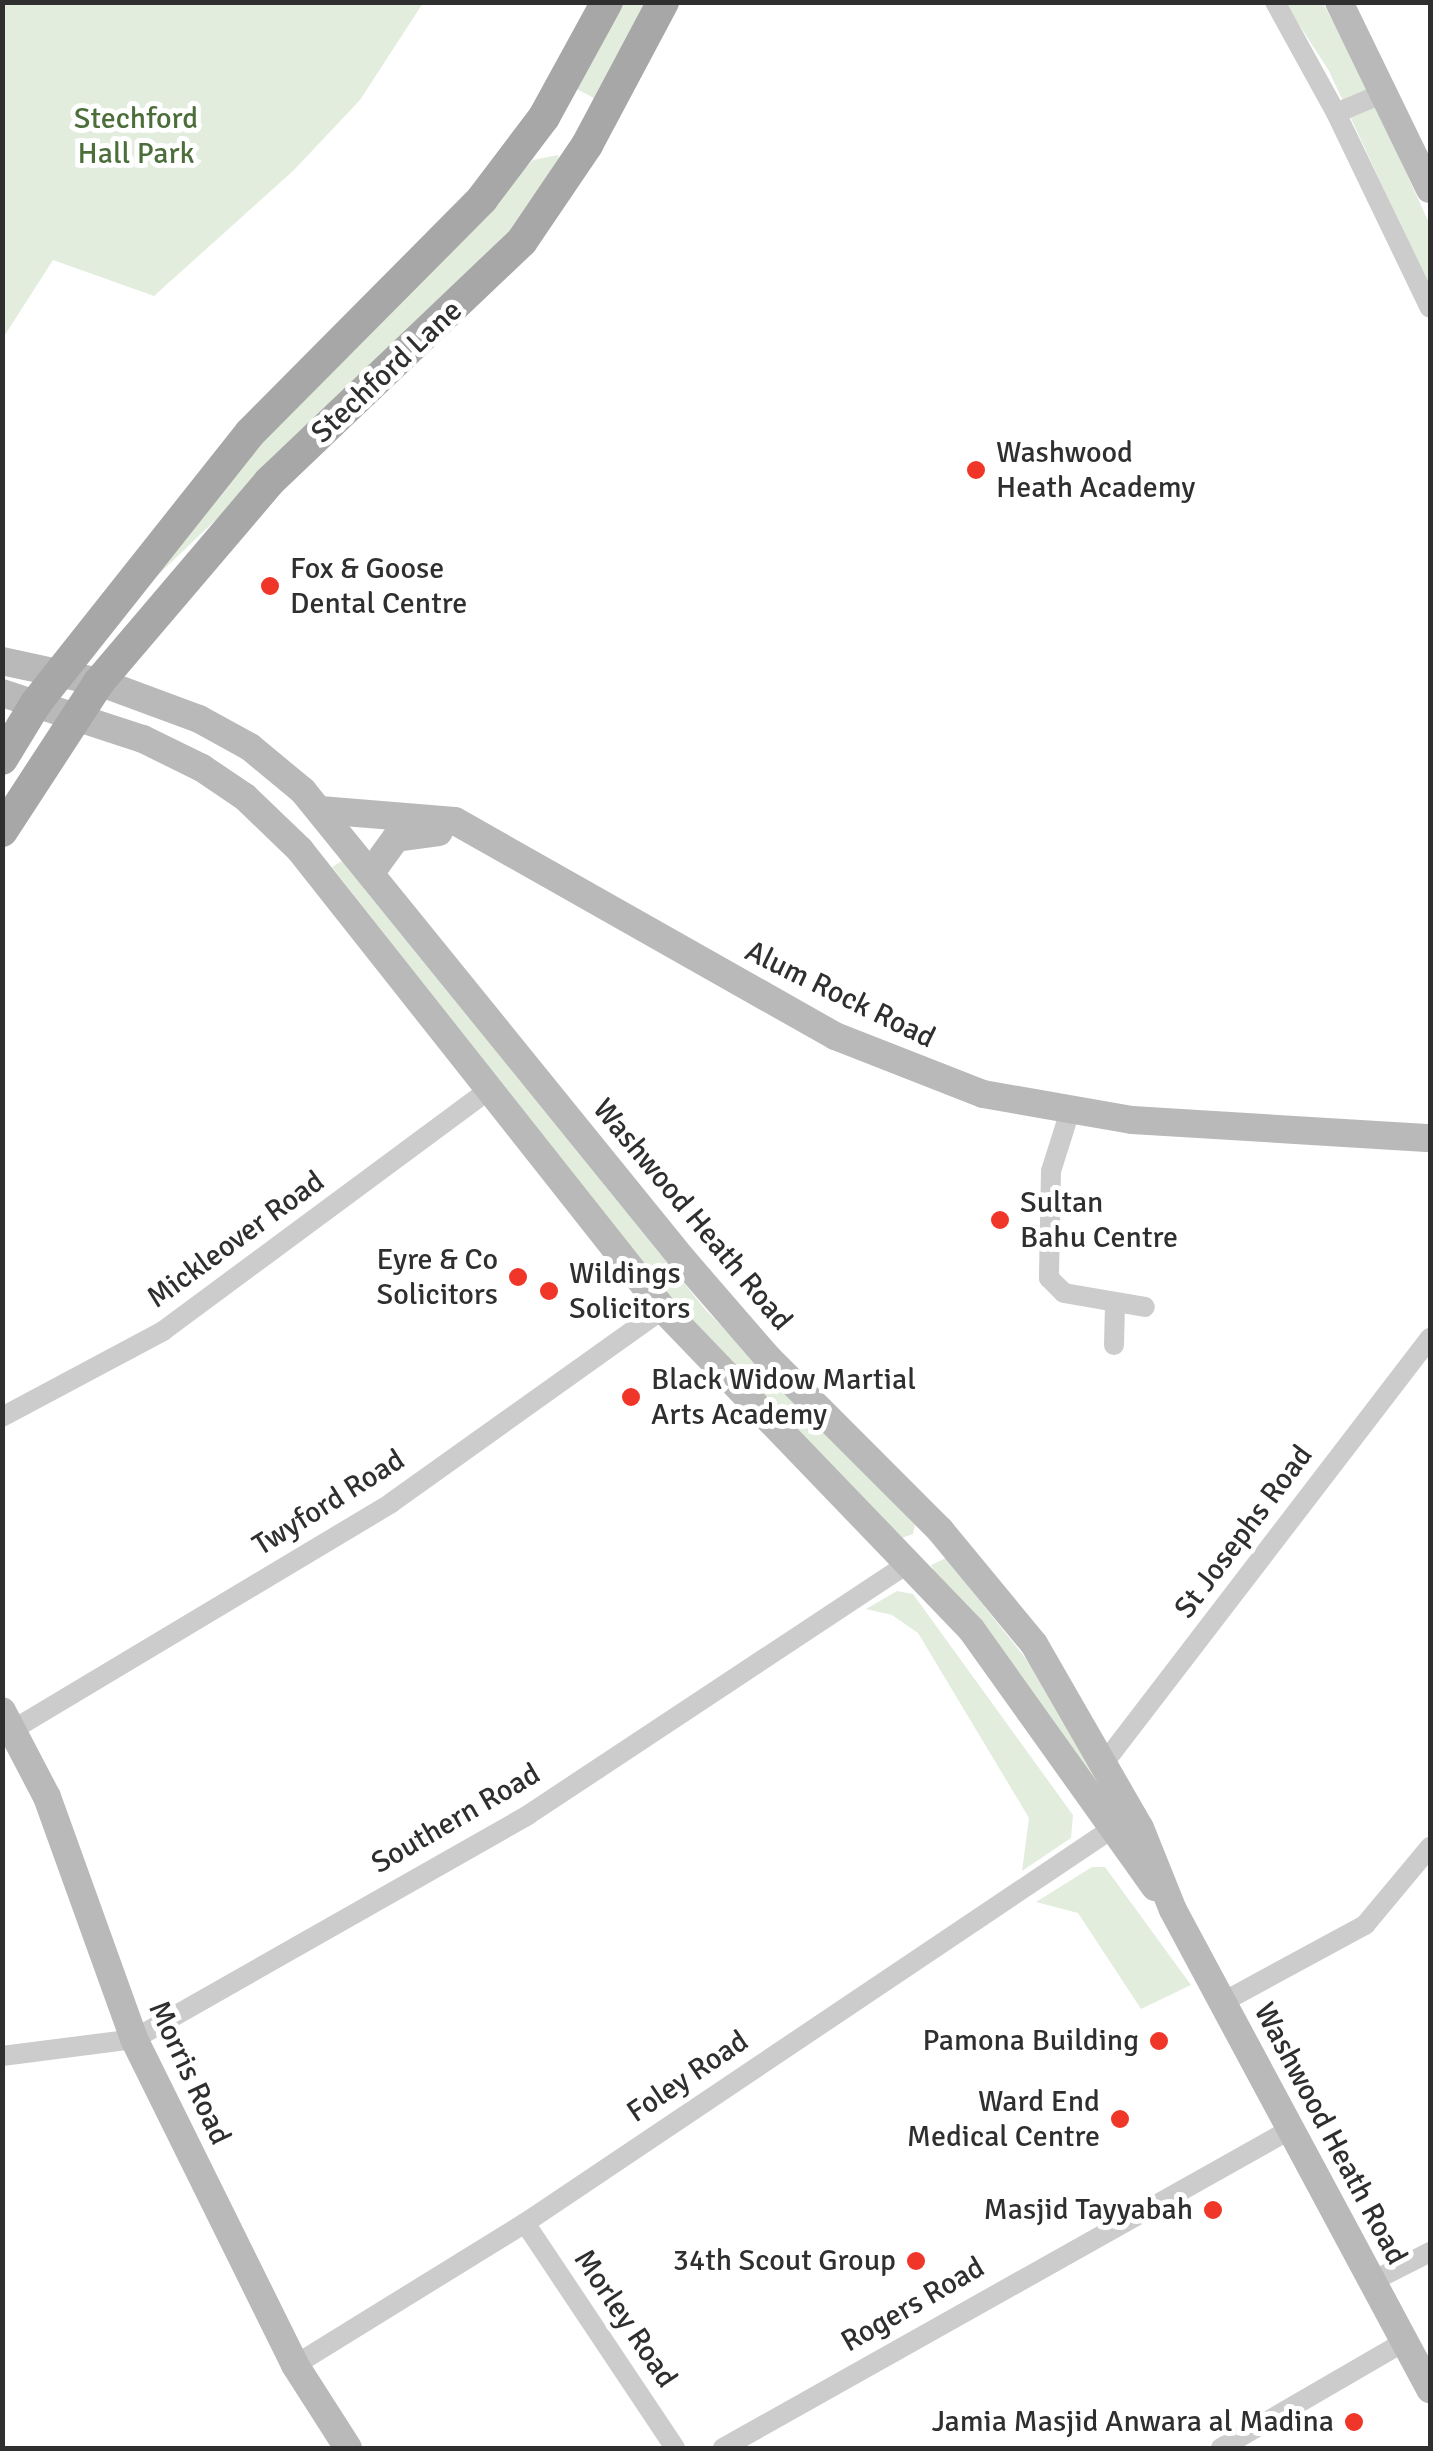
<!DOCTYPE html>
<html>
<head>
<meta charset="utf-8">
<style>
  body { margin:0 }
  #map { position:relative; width:1433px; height:2451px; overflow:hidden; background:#fff; font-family:Signika,sans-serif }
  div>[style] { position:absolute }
  .green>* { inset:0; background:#e3eddd }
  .street>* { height:20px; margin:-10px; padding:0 10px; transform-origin:10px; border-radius:10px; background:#ccc }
  .secondary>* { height:28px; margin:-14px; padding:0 14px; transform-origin:14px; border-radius:14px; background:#b9b9b9 }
  .primary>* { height:32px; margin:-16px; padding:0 16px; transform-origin:16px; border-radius:16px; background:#a7a7a7 }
  .dots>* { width:28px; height:28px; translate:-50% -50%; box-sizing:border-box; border:5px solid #fff; border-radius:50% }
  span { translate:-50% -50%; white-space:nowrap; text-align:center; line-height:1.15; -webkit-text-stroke:10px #fff; paint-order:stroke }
  .park-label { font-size:30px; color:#4b6e3a }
  .street-label { font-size:30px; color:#2f2f2f }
  .poi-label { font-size:30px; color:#2f2f2f }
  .left { translate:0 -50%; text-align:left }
  .right { translate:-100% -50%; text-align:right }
  .frame { position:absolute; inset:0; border:5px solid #2f2f2f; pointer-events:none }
</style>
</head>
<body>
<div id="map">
  <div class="green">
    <div style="clip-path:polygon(3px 2px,423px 2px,423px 3px,360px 100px,294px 170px,154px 296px,53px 260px,3px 338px)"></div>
    <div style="clip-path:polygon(615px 3px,653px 3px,601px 102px,575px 88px)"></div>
    <div style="clip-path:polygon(1285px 3px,1323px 3px,1363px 78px,1430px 225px,1430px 289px,1329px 71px)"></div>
    <div style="clip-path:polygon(558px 155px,560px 163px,495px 252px,156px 577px,246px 456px,533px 160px)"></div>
    <div style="clip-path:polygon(345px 859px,704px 1308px,915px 1525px,913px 1534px,902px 1538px,672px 1305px,332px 867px)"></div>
    <div style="clip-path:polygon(946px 1558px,1049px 1688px,1119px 1802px,1109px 1808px,935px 1573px,931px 1565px)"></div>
    <div style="clip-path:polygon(897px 1591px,913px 1594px,1073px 1815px,1071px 1838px,1022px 1871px,1029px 1818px,918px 1633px,892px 1615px,866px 1609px)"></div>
    <div style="clip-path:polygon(1092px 1867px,1105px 1867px,1191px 1985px,1141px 2009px,1078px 1913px,1036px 1902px)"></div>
  </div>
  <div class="street">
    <div style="left:1275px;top:2px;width:127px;rotate:61.2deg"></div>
    <div style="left:1386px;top:92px;width:54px;rotate:157.2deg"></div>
    <div style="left:1336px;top:113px;width:216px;rotate:64.3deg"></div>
    <div style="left:1069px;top:1114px;width:60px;rotate:107.5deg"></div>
    <div style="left:1051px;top:1171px;width:107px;rotate:91.1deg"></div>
    <div style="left:1049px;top:1278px;width:21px;rotate:45deg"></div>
    <div style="left:1064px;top:1293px;width:82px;rotate:9.8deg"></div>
    <div style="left:1114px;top:1345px;width:42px;rotate:-88.6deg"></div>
    <div style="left:2px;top:1417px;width:183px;rotate:-28.1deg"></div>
    <div style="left:163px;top:1331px;width:407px;rotate:-36.5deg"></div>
    <div style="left:14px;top:1729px;width:440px;rotate:-30.9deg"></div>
    <div style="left:391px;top:1503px;width:334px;rotate:-35.5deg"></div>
    <div style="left:1104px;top:1763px;width:536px;rotate:-52.51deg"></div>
    <div style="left:1223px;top:2002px;width:162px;rotate:-28.5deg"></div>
    <div style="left:1365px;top:1925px;width:102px;rotate:-50.2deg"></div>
    <div style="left:2px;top:2056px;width:133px;rotate:-7.3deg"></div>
    <div style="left:134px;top:2039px;width:453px;rotate:-29.6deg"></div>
    <div style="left:528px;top:1815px;width:457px;rotate:-33.5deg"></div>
    <div style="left:525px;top:2223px;width:270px;rotate:56.3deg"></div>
    <div style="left:1371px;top:2282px;width:66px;rotate:-27deg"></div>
    <div style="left:295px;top:2365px;width:270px;rotate:-31.7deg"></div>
    <div style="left:525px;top:2223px;width:705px;rotate:-33.89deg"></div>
    <div style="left:723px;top:2448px;width:651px;rotate:-29.32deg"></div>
    <div style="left:1221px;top:2448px;width:211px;rotate:-30.1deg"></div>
  </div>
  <div class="secondary">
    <div style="left:1339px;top:2px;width:208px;rotate:64.1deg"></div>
    <div style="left:2px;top:661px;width:99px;rotate:12.2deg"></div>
    <div style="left:99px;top:682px;width:107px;rotate:20.3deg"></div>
    <div style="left:199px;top:719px;width:58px;rotate:28.8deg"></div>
    <div style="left:250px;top:747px;width:69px;rotate:39.7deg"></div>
    <div style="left:303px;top:791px;width:605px;rotate:50.97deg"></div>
    <div style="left:684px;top:1261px;width:130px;rotate:49.1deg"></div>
    <div style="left:769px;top:1359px;width:242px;rotate:45deg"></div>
    <div style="left:940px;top:1530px;width:148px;rotate:50.5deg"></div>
    <div style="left:1034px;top:1644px;width:212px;rotate:60.1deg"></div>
    <div style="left:1140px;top:1828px;width:88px;rotate:68.1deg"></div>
    <div style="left:1173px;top:1910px;width:544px;rotate:61.78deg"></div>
    <div style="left:2px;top:693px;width:148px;rotate:18.1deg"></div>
    <div style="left:143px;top:739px;width:66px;rotate:26.2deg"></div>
    <div style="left:202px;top:768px;width:52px;rotate:34deg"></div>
    <div style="left:245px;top:797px;width:76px;rotate:43.9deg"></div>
    <div style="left:300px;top:850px;width:585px;rotate:51.66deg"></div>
    <div style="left:663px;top:1309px;width:444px;rotate:46.1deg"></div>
    <div style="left:971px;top:1629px;width:317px;rotate:54.5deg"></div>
    <div style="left:320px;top:810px;width:135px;rotate:4.7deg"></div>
    <div style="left:455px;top:821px;width:437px;rotate:29.5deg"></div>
    <div style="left:835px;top:1036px;width:159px;rotate:21.4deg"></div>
    <div style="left:983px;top:1094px;width:151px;rotate:9.9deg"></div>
    <div style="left:1132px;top:1120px;width:299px;rotate:3.5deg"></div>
    <div style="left:372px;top:871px;width:41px;rotate:-54deg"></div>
    <div style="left:396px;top:838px;width:43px;rotate:-7.9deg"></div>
    <div style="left:2px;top:1711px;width:97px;rotate:62.4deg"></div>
    <div style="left:47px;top:1797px;width:257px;rotate:70.2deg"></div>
    <div style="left:134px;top:2039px;width:364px;rotate:63.7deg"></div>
    <div style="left:295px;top:2365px;width:98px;rotate:57.4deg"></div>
  </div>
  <div class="primary">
    <div style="left:2px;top:759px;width:66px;rotate:-58.7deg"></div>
    <div style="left:36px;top:703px;width:345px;rotate:-51.6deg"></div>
    <div style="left:250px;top:433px;width:330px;rotate:-45.2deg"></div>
    <div style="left:482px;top:199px;width:103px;rotate:-52.9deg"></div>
    <div style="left:544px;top:117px;width:131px;rotate:-61.3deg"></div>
    <div style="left:2px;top:831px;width:178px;rotate:-56.9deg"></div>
    <div style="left:99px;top:682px;width:262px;rotate:-49.6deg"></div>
    <div style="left:269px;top:482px;width:349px;rotate:-43.6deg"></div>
    <div style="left:522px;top:241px;width:116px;rotate:-55.9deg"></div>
    <div style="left:587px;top:145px;width:162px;rotate:-62deg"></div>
  </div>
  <div class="dots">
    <div style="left:976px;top:470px;background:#ef3629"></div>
    <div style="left:270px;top:586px;background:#ef3629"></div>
    <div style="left:1000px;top:1220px;background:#ef3629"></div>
    <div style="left:518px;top:1277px;background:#ef3629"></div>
    <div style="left:549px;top:1291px;background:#ef3629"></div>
    <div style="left:631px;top:1397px;background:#ef3629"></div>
    <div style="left:1159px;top:2041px;background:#ef3629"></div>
    <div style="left:1120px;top:2119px;background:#ef3629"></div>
    <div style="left:1213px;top:2210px;background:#ef3629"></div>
    <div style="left:916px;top:2261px;background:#ef3629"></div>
    <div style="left:1354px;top:2422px;background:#ef3629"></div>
  </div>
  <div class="park-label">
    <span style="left:136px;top:136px">Stechford<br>Hall Park</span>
  </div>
  <div class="street-label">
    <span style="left:387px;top:372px;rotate:-43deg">Stechford Lane</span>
    <span style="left:840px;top:995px;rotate:26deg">Alum Rock Road</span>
    <span style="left:692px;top:1215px;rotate:50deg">Washwood Heath Road</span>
    <span style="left:236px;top:1240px;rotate:-36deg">Mickleover Road</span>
    <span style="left:329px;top:1503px;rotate:-32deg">Twyford Road</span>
    <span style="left:1244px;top:1532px;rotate:-53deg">St Josephs Road</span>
    <span style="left:456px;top:1819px;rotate:-30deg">Southern Road</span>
    <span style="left:189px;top:2073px;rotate:65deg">Morris Road</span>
    <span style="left:688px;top:2077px;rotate:-34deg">Foley Road</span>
    <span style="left:1330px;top:2134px;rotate:62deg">Washwood Heath Road</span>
    <span style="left:913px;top:2305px;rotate:-30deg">Rogers Road</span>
    <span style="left:625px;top:2319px;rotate:56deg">Morley Road</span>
  </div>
  <div class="poi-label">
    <span class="left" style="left:996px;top:470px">Washwood<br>Heath Academy</span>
    <span class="left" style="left:290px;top:586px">Fox &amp; Goose<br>Dental Centre</span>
    <span class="left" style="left:1020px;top:1220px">Sultan<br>Bahu Centre</span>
    <span class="right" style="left:498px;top:1277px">Eyre &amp; Co<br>Solicitors</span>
    <span class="left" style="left:569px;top:1291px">Wildings<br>Solicitors</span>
    <span class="left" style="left:651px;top:1397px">Black Widow Martial<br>Arts Academy</span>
    <span class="right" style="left:1139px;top:2041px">Pamona Building</span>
    <span class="right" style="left:1100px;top:2119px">Ward End<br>Medical Centre</span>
    <span class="right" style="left:1193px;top:2210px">Masjid Tayyabah</span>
    <span class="right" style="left:896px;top:2261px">34th Scout Group</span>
    <span class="right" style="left:1334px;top:2422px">Jamia Masjid Anwara al Madina</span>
  </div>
  <div class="frame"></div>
</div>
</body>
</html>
